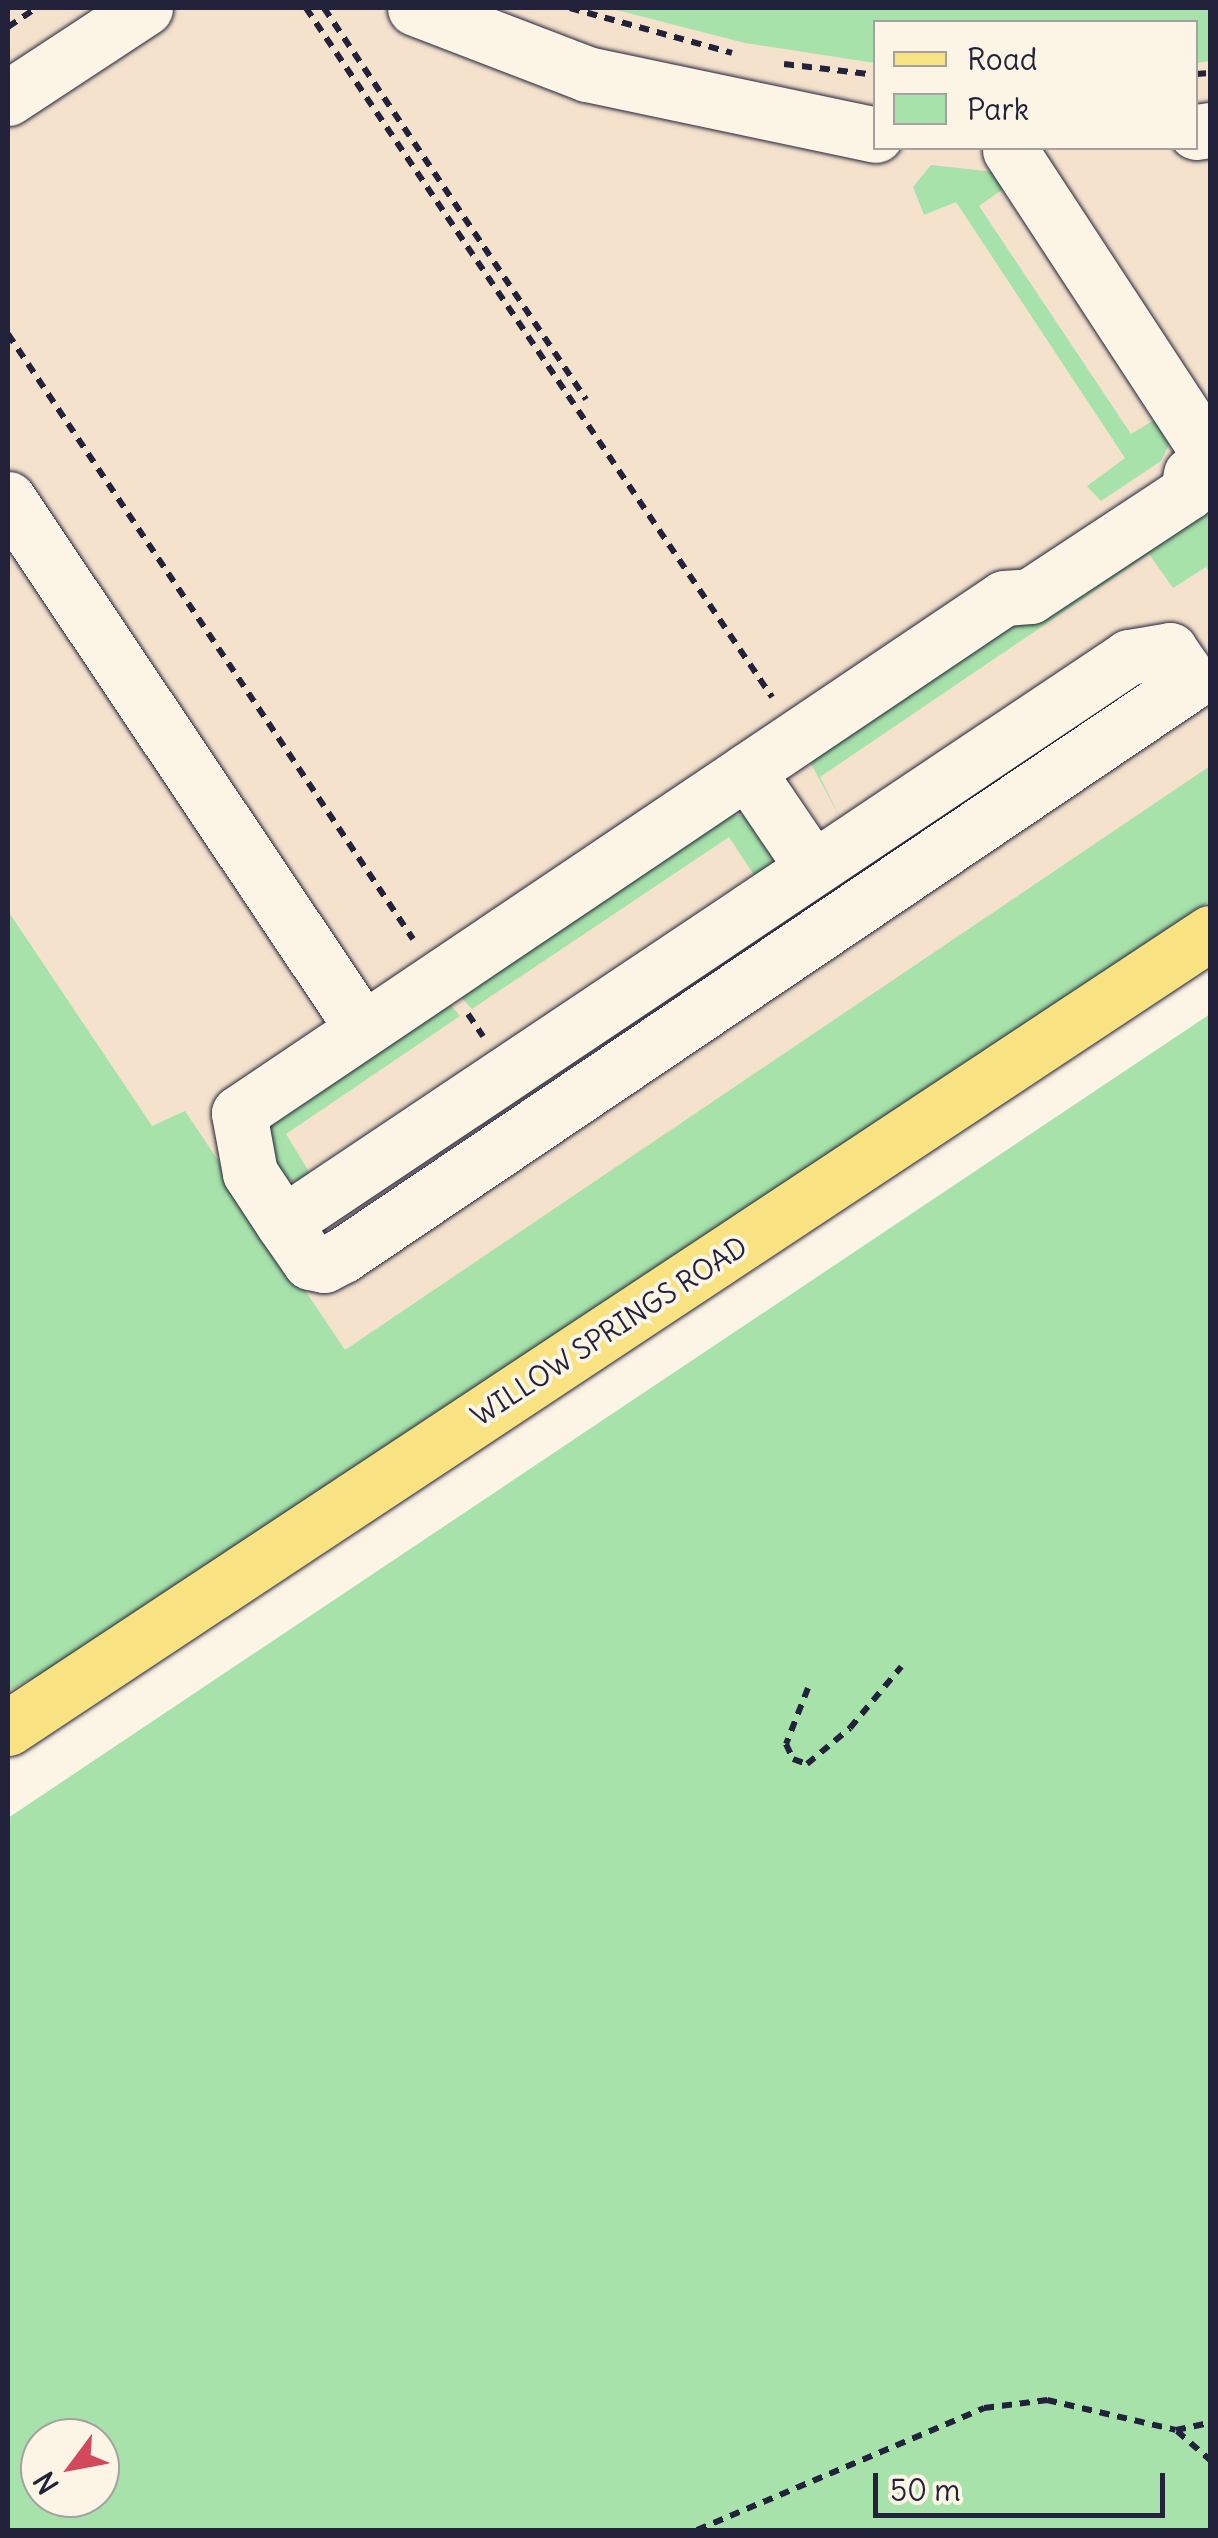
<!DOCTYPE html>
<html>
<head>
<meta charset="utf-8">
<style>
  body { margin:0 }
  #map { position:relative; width:1218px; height:2538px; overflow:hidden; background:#fcf5e5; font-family:Delius,sans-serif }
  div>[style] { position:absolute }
  .built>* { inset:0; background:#f4e2cc }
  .green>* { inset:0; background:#a6e2a9 }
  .path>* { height:6px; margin-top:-3px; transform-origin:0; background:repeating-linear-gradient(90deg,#22223b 0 10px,transparent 0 18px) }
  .roads { filter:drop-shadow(0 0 2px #22223b) drop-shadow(0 0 2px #22223b) }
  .minor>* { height:55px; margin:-27.5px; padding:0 27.5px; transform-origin:27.5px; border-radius:27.5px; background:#fcf5e5 }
  .major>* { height:55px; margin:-27.5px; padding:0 27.5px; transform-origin:27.5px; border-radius:27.5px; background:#f8e281 }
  span { translate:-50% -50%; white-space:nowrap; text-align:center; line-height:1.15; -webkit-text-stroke:8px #fcf5e5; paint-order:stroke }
  .street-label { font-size:28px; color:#22223b }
  .frame { position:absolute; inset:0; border:10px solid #22223b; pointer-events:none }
  .legend { position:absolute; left:873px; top:20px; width:325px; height:130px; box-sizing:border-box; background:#fcf5e5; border:2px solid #a5a1a1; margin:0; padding:12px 18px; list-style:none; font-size:30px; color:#22223b }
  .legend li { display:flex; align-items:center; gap:20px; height:50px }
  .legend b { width:50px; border:2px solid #a5a1a1 }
  .north { position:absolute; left:20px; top:2418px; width:100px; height:100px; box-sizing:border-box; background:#fcf5e5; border:2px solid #a5a1a1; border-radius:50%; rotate:238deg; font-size:28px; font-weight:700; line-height:40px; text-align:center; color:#22223b }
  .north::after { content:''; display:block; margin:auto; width:35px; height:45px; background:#d1495b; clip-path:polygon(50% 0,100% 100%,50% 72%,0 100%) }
  .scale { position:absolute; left:873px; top:2473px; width:292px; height:45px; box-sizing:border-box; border:5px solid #22223b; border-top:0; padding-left:12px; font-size:30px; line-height:35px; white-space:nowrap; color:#22223b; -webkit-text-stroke:8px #fcf5e5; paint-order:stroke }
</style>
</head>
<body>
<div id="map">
  <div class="built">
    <div style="clip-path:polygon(evenodd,8px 8px,1210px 8px,1210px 894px,8px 1697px,8px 8px,876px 22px,1196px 22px,1196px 148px,876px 148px,876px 22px)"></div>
  </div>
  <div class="green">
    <div style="clip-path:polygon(609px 8px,1210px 8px,1210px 61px,1196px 63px,1196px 22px,876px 22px,875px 63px,745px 43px)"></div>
    <div style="clip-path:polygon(931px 165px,994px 172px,1003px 189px,979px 206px,1131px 434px,1156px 419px,1170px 442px,1161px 461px,1101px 501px,1087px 486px,1125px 458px,956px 202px,924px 215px,913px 187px)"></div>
    <div style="clip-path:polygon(1210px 505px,1210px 573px,1206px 567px,1173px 588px,1149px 554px,820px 777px,842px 821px,809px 760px,1186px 509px)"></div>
    <div style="clip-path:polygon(1210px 766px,1210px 901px,82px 1653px,8px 1691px,8px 911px,152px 1126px,185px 1111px,345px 1350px)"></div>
    <div style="clip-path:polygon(729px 815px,746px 815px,773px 857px,770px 867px,754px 875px,729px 837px,472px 1009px,459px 995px)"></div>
    <div style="clip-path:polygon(449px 1003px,460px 1016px,286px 1134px,311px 1175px,301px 1182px,284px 1179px,262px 1134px,267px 1124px)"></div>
    <div style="clip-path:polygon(evenodd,1210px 1014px,1210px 2530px,8px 2530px,8px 1818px,1210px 1014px,40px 2438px,100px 2438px,100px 2498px,40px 2498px,40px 2438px)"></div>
  </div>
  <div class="path">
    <div style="left:306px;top:8px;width:832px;rotate:55.93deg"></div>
    <div style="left:324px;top:8px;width:471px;rotate:56.2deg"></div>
    <div style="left:570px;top:8px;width:168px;rotate:15.5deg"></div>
    <div style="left:8px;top:27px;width:34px;rotate:-34deg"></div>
    <div style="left:784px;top:64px;width:93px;rotate:6.8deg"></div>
    <div style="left:1196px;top:74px;width:14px;rotate:-4deg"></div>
    <div style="left:8px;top:334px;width:728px;rotate:56.2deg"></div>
    <div style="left:468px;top:1014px;width:27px;rotate:56deg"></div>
    <div style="left:808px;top:1688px;width:60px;rotate:111.4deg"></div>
    <div style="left:786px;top:1744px;width:17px;rotate:65deg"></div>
    <div style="left:793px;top:1759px;width:15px;rotate:20deg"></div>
    <div style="left:807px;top:1764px;width:56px;rotate:-39.9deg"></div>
    <div style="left:850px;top:1728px;width:80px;rotate:-50.1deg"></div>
    <div style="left:1177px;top:2431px;width:44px;rotate:41.3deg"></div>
    <div style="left:697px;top:2530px;width:312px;rotate:-23deg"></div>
    <div style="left:984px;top:2408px;width:64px;rotate:-7.2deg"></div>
    <div style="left:1047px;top:2400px;width:132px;rotate:13.1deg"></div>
    <div style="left:1176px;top:2430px;width:35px;rotate:-12deg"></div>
  </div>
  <div class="roads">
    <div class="minor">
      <div style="left:415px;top:8px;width:184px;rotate:21deg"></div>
      <div style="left:587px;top:74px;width:295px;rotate:11.9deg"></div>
      <div style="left:8px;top:98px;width:164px;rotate:-33.3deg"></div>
      <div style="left:1196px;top:132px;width:14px;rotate:-8deg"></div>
      <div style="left:1010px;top:150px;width:366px;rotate:56.8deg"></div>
      <div style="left:8px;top:499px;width:638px;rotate:56.19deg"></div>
      <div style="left:747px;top:771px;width:117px;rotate:55.8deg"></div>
      <div style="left:283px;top:1223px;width:47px;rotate:55.3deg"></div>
      <div style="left:310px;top:1262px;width:14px;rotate:12deg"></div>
      <div style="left:324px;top:1265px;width:21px;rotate:-28deg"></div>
      <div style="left:343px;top:1255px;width:1024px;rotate:-34.02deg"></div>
      <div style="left:1192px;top:682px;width:39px;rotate:-125deg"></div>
      <div style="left:1170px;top:650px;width:42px;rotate:170.3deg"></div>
      <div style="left:1129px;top:657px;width:1018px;rotate:146.22deg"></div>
      <div style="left:283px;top:1223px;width:60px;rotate:-123.4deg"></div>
      <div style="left:250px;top:1173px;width:61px;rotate:-100.4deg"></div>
      <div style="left:239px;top:1113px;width:922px;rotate:-33.95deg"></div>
      <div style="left:1004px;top:598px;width:26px;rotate:-4deg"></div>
      <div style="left:1030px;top:596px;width:189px;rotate:-33.4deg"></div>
      <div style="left:1188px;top:492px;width:18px;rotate:-81deg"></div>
    </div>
    <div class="major">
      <div style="left:8px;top:1728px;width:1441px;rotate:-33.48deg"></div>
    </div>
  </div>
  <div class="street-label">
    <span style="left:609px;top:1331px;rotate:-33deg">WILLOW SPRINGS ROAD</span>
  </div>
  <div class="frame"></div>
  <ul class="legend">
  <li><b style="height:12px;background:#f8e281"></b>Road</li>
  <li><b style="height:28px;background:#a6e2a9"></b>Park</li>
  </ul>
  <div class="north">N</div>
  <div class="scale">50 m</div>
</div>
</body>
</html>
